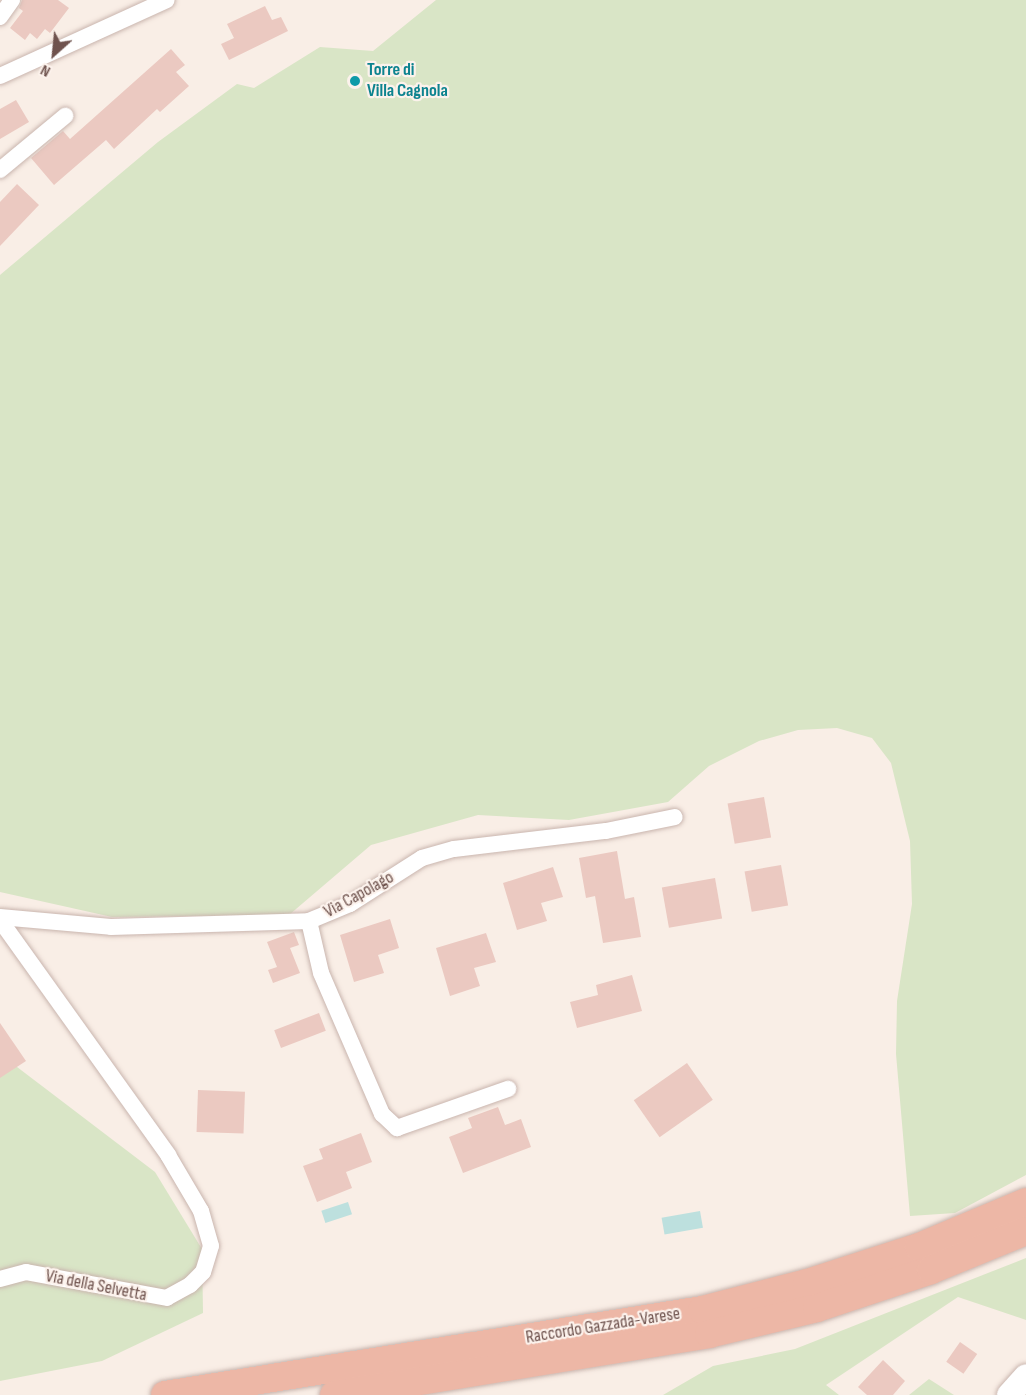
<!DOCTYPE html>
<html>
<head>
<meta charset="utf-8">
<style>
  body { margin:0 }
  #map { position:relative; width:1026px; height:1395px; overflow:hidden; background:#f9eee6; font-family:"Sofia Sans Condensed",sans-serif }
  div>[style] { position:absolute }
  .green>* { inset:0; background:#d9e5c6 }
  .water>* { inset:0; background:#bde0de; transform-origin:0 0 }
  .building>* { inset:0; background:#ebc9c1; transform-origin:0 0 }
  .roads { filter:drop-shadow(0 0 2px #c9b5ae) drop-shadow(0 0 2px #c9b5ae) }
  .minor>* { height:16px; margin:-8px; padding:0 8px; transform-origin:8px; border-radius:8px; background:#fff }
  .secondary>* { height:24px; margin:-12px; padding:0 12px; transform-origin:12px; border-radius:12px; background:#fff }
  .trunk>* { height:28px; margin:-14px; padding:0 14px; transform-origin:14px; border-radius:14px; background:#edb7a6 }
  .dots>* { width:16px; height:16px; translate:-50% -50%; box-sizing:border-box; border:3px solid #fcf2ec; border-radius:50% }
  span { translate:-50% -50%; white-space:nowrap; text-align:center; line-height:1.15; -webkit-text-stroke:4.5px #fcf2ec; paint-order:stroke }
  .culture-label { font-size:18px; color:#0d838f; font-weight:700 }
  .left { translate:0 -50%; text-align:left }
  .street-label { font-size:18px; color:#6f534e }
  .north { position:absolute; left:24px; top:24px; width:60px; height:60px; -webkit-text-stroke:4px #fcf2ec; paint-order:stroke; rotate:207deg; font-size:16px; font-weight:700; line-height:24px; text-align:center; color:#6f534e }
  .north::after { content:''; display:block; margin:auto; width:21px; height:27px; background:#6f534e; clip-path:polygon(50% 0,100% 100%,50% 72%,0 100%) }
</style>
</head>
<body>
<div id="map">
  <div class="green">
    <div style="clip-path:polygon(436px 0,1026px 0,1026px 1175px,955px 1213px,910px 1216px,896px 1054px,897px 1001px,912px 904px,910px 841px,891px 763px,872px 738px,837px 728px,798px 730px,759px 741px,709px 766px,668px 802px,569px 820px,478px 815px,371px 845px,289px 915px,112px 917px,0 892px,0 275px,158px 142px,237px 84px,254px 88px,320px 47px,373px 51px)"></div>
    <div style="clip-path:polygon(0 1054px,155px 1172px,202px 1249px,203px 1313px,102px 1361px,0 1381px)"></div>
    <div style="clip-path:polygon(1026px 1258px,1026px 1320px,958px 1297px,826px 1385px,839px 1395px,663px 1395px,713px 1366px,795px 1349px)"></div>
    <div style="clip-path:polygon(929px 1379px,954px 1395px,909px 1395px)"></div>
  </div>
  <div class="water">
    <div style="left:348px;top:1202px;width:13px;height:28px;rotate:72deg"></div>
    <div style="left:700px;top:1211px;width:17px;height:39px;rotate:80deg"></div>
  </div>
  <div class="building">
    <div style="clip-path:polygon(22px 0,58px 0,69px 8px,50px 33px,45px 29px,37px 39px,30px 33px,25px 40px,10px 28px,23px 11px,19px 8px)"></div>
    <div style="clip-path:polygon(265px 6px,272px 20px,281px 17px,288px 31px,229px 60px,221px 44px,234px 38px,227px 24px)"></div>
    <div style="clip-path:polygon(171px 49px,185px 65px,176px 72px,189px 86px,160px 112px,157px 109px,114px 149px,106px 140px,54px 185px,31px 158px,63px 131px,70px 139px)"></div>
    <div style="clip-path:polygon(16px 100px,29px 122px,0 139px,0 109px)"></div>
    <div style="clip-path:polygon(17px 184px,39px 205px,0 246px,0 202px)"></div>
    <div style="left:764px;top:797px;width:41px;height:37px;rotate:80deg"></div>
    <div style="clip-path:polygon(617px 851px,625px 899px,634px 897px,641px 937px,603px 943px,595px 896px,586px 898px,579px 858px)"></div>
    <div style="left:781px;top:865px;width:41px;height:37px;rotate:80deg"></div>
    <div style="clip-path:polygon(553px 867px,563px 897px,541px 903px,547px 921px,517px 930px,503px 883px)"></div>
    <div style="left:715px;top:878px;width:41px;height:54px;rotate:80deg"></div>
    <div style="clip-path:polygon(390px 919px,399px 948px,378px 955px,384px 973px,354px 982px,340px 935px)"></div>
    <div style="clip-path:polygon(294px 932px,299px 945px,290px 948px,300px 973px,273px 983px,268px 970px,277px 967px,267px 942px)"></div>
    <div style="clip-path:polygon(486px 933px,496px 962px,474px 968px,480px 986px,450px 996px,436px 948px)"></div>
    <div style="clip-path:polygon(632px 975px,642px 1011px,577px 1028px,570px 1002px,598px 995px,596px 985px)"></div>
    <div style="left:319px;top:1013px;width:19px;height:48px;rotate:69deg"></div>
    <div style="clip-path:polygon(0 1023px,26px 1061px,0 1078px)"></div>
    <div style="left:687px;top:1063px;width:45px;height:65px;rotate:55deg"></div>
    <div style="left:198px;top:1090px;width:47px;height:42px;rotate:2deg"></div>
    <div style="clip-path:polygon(498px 1107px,505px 1125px,521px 1119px,531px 1147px,463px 1173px,449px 1137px,472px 1128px,468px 1118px)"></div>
    <div style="clip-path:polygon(361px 1133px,372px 1162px,346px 1172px,352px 1188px,317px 1202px,303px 1166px,323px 1159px,319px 1149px)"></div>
    <div style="left:960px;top:1342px;width:21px;height:24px;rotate:35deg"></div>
    <div style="clip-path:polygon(883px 1360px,905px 1381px,893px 1395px,867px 1395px,858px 1387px)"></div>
  </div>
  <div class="roads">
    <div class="minor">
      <div style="left:0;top:17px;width:21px;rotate:-55deg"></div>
      <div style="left:0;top:76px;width:183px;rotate:-24.5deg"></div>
      <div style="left:0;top:170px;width:85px;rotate:-39.7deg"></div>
      <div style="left:0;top:917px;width:111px;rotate:5.1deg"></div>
      <div style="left:111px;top:927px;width:198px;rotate:-1.7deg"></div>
      <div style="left:309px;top:921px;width:44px;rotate:-22.5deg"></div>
      <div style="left:350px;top:904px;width:85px;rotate:-32.6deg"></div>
      <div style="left:422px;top:858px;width:33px;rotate:-16deg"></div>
      <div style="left:454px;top:849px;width:153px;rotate:-6.8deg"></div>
      <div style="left:606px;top:831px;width:70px;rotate:-11.5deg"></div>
      <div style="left:0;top:920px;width:289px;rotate:54.4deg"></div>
      <div style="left:168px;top:1155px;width:65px;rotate:59.5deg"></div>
      <div style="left:201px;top:1211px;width:36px;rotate:74deg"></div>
      <div style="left:211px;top:1246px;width:27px;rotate:107deg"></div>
      <div style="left:203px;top:1272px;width:18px;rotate:135deg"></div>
      <div style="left:190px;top:1285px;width:26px;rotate:151deg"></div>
      <div style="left:167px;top:1298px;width:143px;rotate:-169.6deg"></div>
      <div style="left:26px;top:1272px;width:27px;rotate:165deg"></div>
      <div style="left:309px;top:921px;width:53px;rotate:77deg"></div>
      <div style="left:321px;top:973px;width:154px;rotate:66.6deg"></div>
      <div style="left:382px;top:1114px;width:21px;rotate:43deg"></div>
      <div style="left:397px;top:1128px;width:118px;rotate:-19.4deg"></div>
    </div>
    <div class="secondary">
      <div style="left:1009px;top:1395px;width:25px;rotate:-48deg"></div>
    </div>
    <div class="trunk">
      <div style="left:165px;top:1395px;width:544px;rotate:-8.99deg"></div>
      <div style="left:702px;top:1310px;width:108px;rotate:-14.4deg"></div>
      <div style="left:807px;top:1283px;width:118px;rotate:-17.8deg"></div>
      <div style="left:919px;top:1247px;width:116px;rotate:-22.8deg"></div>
      <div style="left:334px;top:1395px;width:380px;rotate:-9.2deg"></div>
      <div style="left:709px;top:1334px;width:111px;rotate:-13.5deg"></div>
      <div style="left:817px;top:1308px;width:120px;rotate:-18.4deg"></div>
      <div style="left:931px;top:1270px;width:103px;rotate:-22.3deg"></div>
    </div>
  </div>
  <div class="dots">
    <div style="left:355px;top:81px;background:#0f9aa8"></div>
  </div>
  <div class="culture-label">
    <span class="left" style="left:367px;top:81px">Torre di<br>Villa Cagnola</span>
  </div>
  <div class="street-label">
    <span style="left:359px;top:895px;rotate:-29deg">Via Capolago</span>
    <span style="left:96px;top:1286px;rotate:11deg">Via della Selvetta</span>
    <span style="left:603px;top:1326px;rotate:-9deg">Raccordo Gazzada-Varese</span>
  </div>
  <div class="north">N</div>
</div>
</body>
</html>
